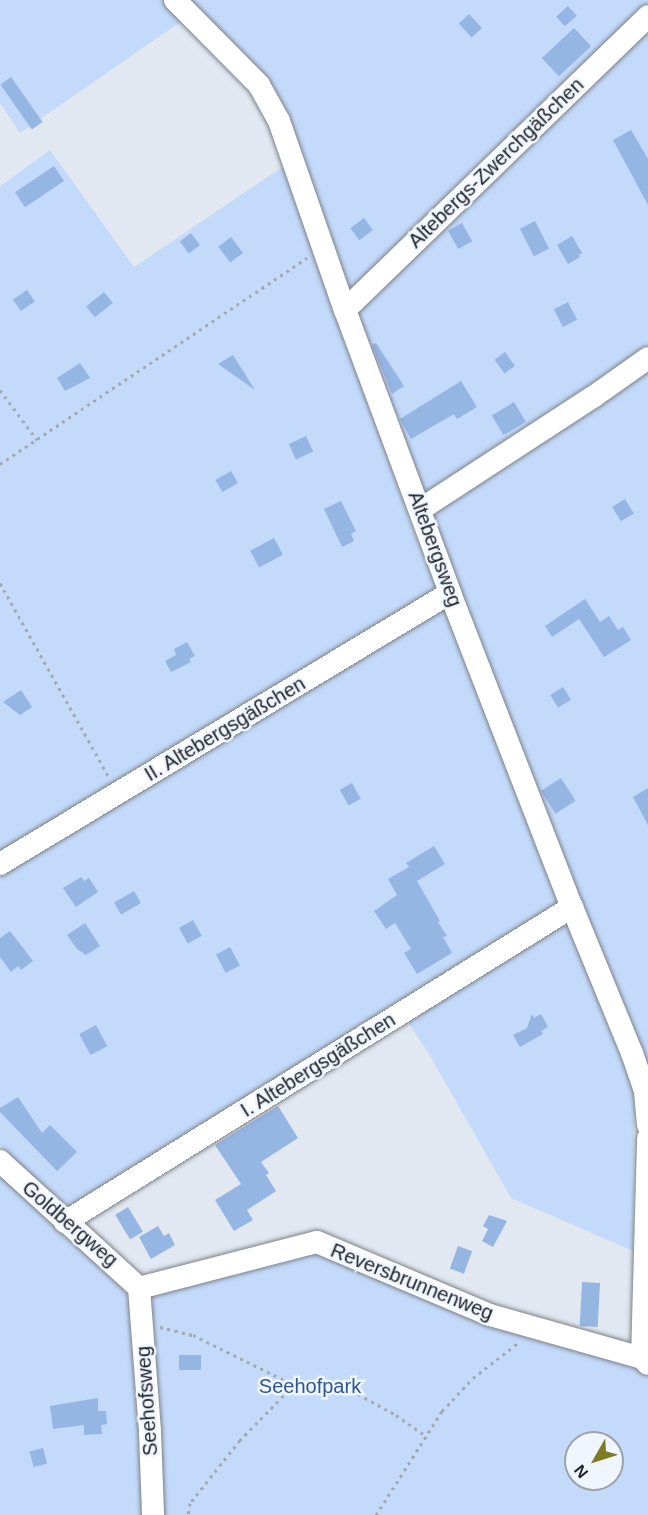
<!DOCTYPE html>
<html>
<head>
<meta charset="utf-8">
<style>
  body { margin:0 }
  #map { position:relative; width:648px; height:1515px; overflow:hidden; background:#e2e8f1; font-family:Helvetica,sans-serif }
  div>[style] { position:absolute }
  .green>* { inset:0; background:#c4dafb }
  .building>* { inset:0; background:#95b5e3; transform-origin:0 0 }
  .path>* { height:3px; margin-top:-1.5px; transform-origin:0; background:repeating-linear-gradient(90deg,#a4a9b0 0 3px,transparent 0 7.5px) }
  .roads { filter:drop-shadow(0 0 2px #7c8289) drop-shadow(0 0 2px #7c8289) }
  .minor>* { height:22px; margin:-11px; padding:0 11px; transform-origin:11px; border-radius:11px; background:#fff }
  span { translate:-50% -50%; white-space:nowrap; text-align:center; line-height:1.15; -webkit-text-stroke:5px #f0f6ff; paint-order:stroke }
  .street-label { font-size:20px; color:#212427 }
  .park-label { font-size:20px; color:#2f5791 }
  .north { position:absolute; left:564px; top:1431px; width:60px; height:60px; box-sizing:border-box; background:#f0f6ff; border:2px solid #9da2a9; border-radius:50%; rotate:231deg; font-size:16px; font-weight:700; line-height:24px; text-align:center; color:#212427 }
  .north::after { content:''; display:block; margin:auto; width:21px; height:27px; background:#7e7c23; clip-path:polygon(50% 0,100% 100%,50% 72%,0 100%) }
</style>
</head>
<body>
<div id="map">
  <div class="green">
    <div style="clip-path:polygon(0 0,168px 0,186px 18px,20px 133px,0 103px)"></div>
    <div style="clip-path:polygon(188px 0,648px 0,648px 1074px,575px 900px,283px 117px)"></div>
    <div style="clip-path:polygon(50px 150px,134px 267px,287px 164px,409px 519px,634px 1091px,633px 1251px,511px 1198px,429px 1054px,396px 1004px,65px 1214px,0 1145px,0 186px)"></div>
    <div style="clip-path:polygon(0 1168px,136px 1294px,147px 1515px,0 1515px)"></div>
    <div style="clip-path:polygon(evenodd,322px 1252px,645px 1371px,648px 1376px,648px 1515px,158px 1515px,144px 1298px,322px 1252px,576px 1443px,612px 1443px,612px 1479px,576px 1479px,576px 1443px)"></div>
  </div>
  <div class="building">
    <div style="left:568px;top:6px;width:13px;height:16px;rotate:48deg"></div>
    <div style="left:469px;top:14px;width:19px;height:14px;rotate:47deg"></div>
    <div style="left:574px;top:28px;width:25px;height:44px;rotate:47deg"></div>
    <div style="left:11px;top:77px;width:55px;height:13px;rotate:55deg"></div>
    <div style="clip-path:polygon(631px 130px,648px 159px,648px 205px,613px 140px)"></div>
    <div style="left:54px;top:166px;width:18px;height:47px;rotate:56deg"></div>
    <div style="left:364px;top:218px;width:15px;height:17px;rotate:53deg"></div>
    <div style="left:535px;top:221px;width:31px;height:17px;rotate:63deg"></div>
    <div style="left:462px;top:223px;width:21px;height:16px;rotate:61deg"></div>
    <div style="left:191px;top:233px;width:15px;height:14px;rotate:53deg"></div>
    <div style="clip-path:polygon(572px 236px,582px 253px,579px 255px,580px 257px,568px 264px,557px 245px)"></div>
    <div style="left:231px;top:237px;width:20px;height:16px;rotate:53deg"></div>
    <div style="left:27px;top:290px;width:14px;height:17px;rotate:56deg"></div>
    <div style="left:104px;top:292px;width:14px;height:23px;rotate:51deg"></div>
    <div style="left:568px;top:302px;width:20px;height:16px;rotate:63deg"></div>
    <div style="clip-path:polygon(376px 343px,404px 386px,392px 394px,372px 345px)"></div>
    <div style="left:505px;top:352px;width:17px;height:13px;rotate:54deg"></div>
    <div style="clip-path:polygon(233px 355px,255px 390px,218px 364px)"></div>
    <div style="clip-path:polygon(80px 363px,90px 378px,65px 391px,57px 378px)"></div>
    <div style="clip-path:polygon(461px 381px,477px 407px,457px 419px,454px 414px,411px 439px,400px 419px)"></div>
    <div style="left:514px;top:402px;width:23px;height:26px;rotate:59deg"></div>
    <div style="left:306px;top:436px;width:17px;height:19px;rotate:65deg"></div>
    <div style="left:231px;top:471px;width:14px;height:18px;rotate:60deg"></div>
    <div style="left:625px;top:499px;width:17px;height:15px;rotate:59deg"></div>
    <div style="clip-path:polygon(341px 501px,356px 531px,351px 534px,354px 541px,342px 547px,324px 509px)"></div>
    <div style="left:274px;top:538px;width:19px;height:27px;rotate:62deg"></div>
    <div style="clip-path:polygon(585px 599px,600px 622px,609px 616px,618px 630px,623px 627px,631px 640px,604px 657px,579px 619px,552px 637px,545px 626px)"></div>
    <div style="clip-path:polygon(187px 642px,195px 656px,189px 659px,191px 662px,171px 672px,165px 661px,176px 655px,174px 649px)"></div>
    <div style="left:563px;top:687px;width:15px;height:15px;rotate:58deg"></div>
    <div style="clip-path:polygon(21px 690px,32px 707px,20px 715px,3px 702px)"></div>
    <div style="left:561px;top:778px;width:27px;height:24px;rotate:57deg"></div>
    <div style="left:352px;top:783px;width:18px;height:14px;rotate:61deg"></div>
    <div style="clip-path:polygon(648px 788px,648px 825px,633px 797px)"></div>
    <div style="clip-path:polygon(434px 846px,445px 864px,417px 881px,440px 921px,438px 922px,447px 936px,443px 937px,452px 953px,417px 974px,404px 953px,411px 949px,395px 923px,386px 929px,374px 911px,397px 895px,388px 879px,409px 867px,406px 863px)"></div>
    <div style="clip-path:polygon(81px 877px,84px 881px,89px 878px,98px 892px,76px 907px,63px 888px)"></div>
    <div style="left:134px;top:891px;width:14px;height:23px;rotate:60deg"></div>
    <div style="left:193px;top:920px;width:18px;height:16px;rotate:61deg"></div>
    <div style="clip-path:polygon(85px 923px,100px 946px,86px 955px,77px 949px,67px 935px)"></div>
    <div style="clip-path:polygon(10px 931px,33px 961px,21px 970px,18px 966px,11px 972px,0 957px,0 938px)"></div>
    <div style="left:230px;top:947px;width:21px;height:16px;rotate:62deg"></div>
    <div style="clip-path:polygon(532px 1014px,534px 1018px,541px 1014px,548px 1027px,541px 1031px,543px 1034px,520px 1047px,513px 1035px,527px 1028px)"></div>
    <div style="left:96px;top:1025px;width:24px;height:19px;rotate:62deg"></div>
    <div style="clip-path:polygon(18px 1097px,42px 1133px,50px 1125px,77px 1152px,57px 1171px,0 1112px,0 1108px)"></div>
    <div style="clip-path:polygon(278px 1106px,298px 1138px,261px 1162px,269px 1173px,266px 1175px,276px 1191px,247px 1210px,253px 1220px,234px 1231px,215px 1200px,241px 1184px,215px 1145px)"></div>
    <div style="left:128px;top:1207px;width:29px;height:15px;rotate:59deg"></div>
    <div style="clip-path:polygon(489px 1215px,507px 1221px,493px 1247px,482px 1241px,488px 1229px,483px 1226px)"></div>
    <div style="clip-path:polygon(158px 1226px,164px 1236px,169px 1233px,175px 1245px,151px 1259px,139px 1237px)"></div>
    <div style="left:458px;top:1246px;width:15px;height:24px;rotate:20deg"></div>
    <div style="left:582px;top:1282px;width:18px;height:44px;rotate:3deg"></div>
    <div style="left:201px;top:1355px;width:15px;height:22px;rotate:90deg"></div>
    <div style="clip-path:polygon(98px 1398px,98px 1411px,106px 1411px,107px 1424px,101px 1425px,102px 1434px,84px 1435px,84px 1425px,53px 1429px,50px 1406px)"></div>
    <div style="left:43px;top:1448px;width:16px;height:14px;rotate:75deg"></div>
  </div>
  <div class="path">
    <div style="left:0;top:390px;width:62px;rotate:53.5deg"></div>
    <div style="left:0;top:464px;width:370px;rotate:-33.9deg"></div>
    <div style="left:0;top:583px;width:223px;rotate:60.7deg"></div>
    <div style="left:160px;top:1327px;width:34px;rotate:14deg"></div>
    <div style="left:193px;top:1335px;width:113px;rotate:26.3deg"></div>
    <div style="left:294px;top:1385px;width:77px;rotate:134.5deg"></div>
    <div style="left:240px;top:1440px;width:80px;rotate:128.4deg"></div>
    <div style="left:190px;top:1503px;width:12px;rotate:99deg"></div>
    <div style="left:294px;top:1384px;width:19px;rotate:-6deg"></div>
    <div style="left:313px;top:1382px;width:47px;rotate:14.9deg"></div>
    <div style="left:358px;top:1394px;width:43px;rotate:28.9deg"></div>
    <div style="left:396px;top:1415px;width:37px;rotate:35deg"></div>
    <div style="left:376px;top:1515px;width:123px;rotate:-57.6deg"></div>
    <div style="left:442px;top:1411px;width:45px;rotate:-46.8deg"></div>
    <div style="left:473px;top:1378px;width:58px;rotate:-38deg"></div>
  </div>
  <div class="roads">
    <div class="minor">
      <div style="left:175px;top:0;width:120px;rotate:45.3deg"></div>
      <div style="left:259px;top:85px;width:41px;rotate:60.9deg"></div>
      <div style="left:279px;top:121px;width:200px;rotate:70.8deg"></div>
      <div style="left:345px;top:310px;width:302px;rotate:69.6deg"></div>
      <div style="left:450px;top:593px;width:337px;rotate:68.8deg"></div>
      <div style="left:572px;top:907px;width:158px;rotate:67.7deg"></div>
      <div style="left:632px;top:1053px;width:40px;rotate:71.1deg"></div>
      <div style="left:645px;top:1091px;width:34px;rotate:85deg"></div>
      <div style="left:345px;top:310px;width:422px;rotate:-44.1deg"></div>
      <div style="left:421px;top:509px;width:205px;rotate:-33.1deg"></div>
      <div style="left:593px;top:397px;width:67px;rotate:-35.3deg"></div>
      <div style="left:0;top:864px;width:525px;rotate:-31.06deg"></div>
      <div style="left:0;top:1161px;width:188px;rotate:42.4deg"></div>
      <div style="left:65px;top:1222px;width:597px;rotate:-31.85deg"></div>
      <div style="left:139px;top:1288px;width:184px;rotate:-14.5deg"></div>
      <div style="left:317px;top:1242px;width:188px;rotate:22.9deg"></div>
      <div style="left:490px;top:1315px;width:158px;rotate:15.8deg"></div>
      <div style="left:642px;top:1358px;width:8px;rotate:45deg"></div>
      <div style="left:139px;top:1288px;width:144px;rotate:85.6deg"></div>
      <div style="left:150px;top:1432px;width:83px;rotate:87.9deg"></div>
      <div style="left:642px;top:1358px;width:220px;rotate:-88.4deg"></div>
    </div>
  </div>
  <div class="street-label">
    <span style="left:496px;top:163px;rotate:-44deg">Altebergs-Zwerchgäßchen</span>
    <span style="left:435px;top:549px;rotate:70deg">Altebergsweg</span>
    <span style="left:225px;top:729px;rotate:-31deg">II. Altebergsgäßchen</span>
    <span style="left:318px;top:1065px;rotate:-32deg">I. Altebergsgäßchen</span>
    <span style="left:70px;top:1224px;rotate:41deg">Goldbergweg</span>
    <span style="left:412px;top:1282px;rotate:22deg">Reversbrunnenweg</span>
    <span style="left:147px;top:1401px;rotate:-94deg">Seehofsweg</span>
  </div>
  <div class="park-label">
    <span style="left:310px;top:1386px">Seehofpark</span>
  </div>
  <div class="north">N</div>
</div>
</body>
</html>
